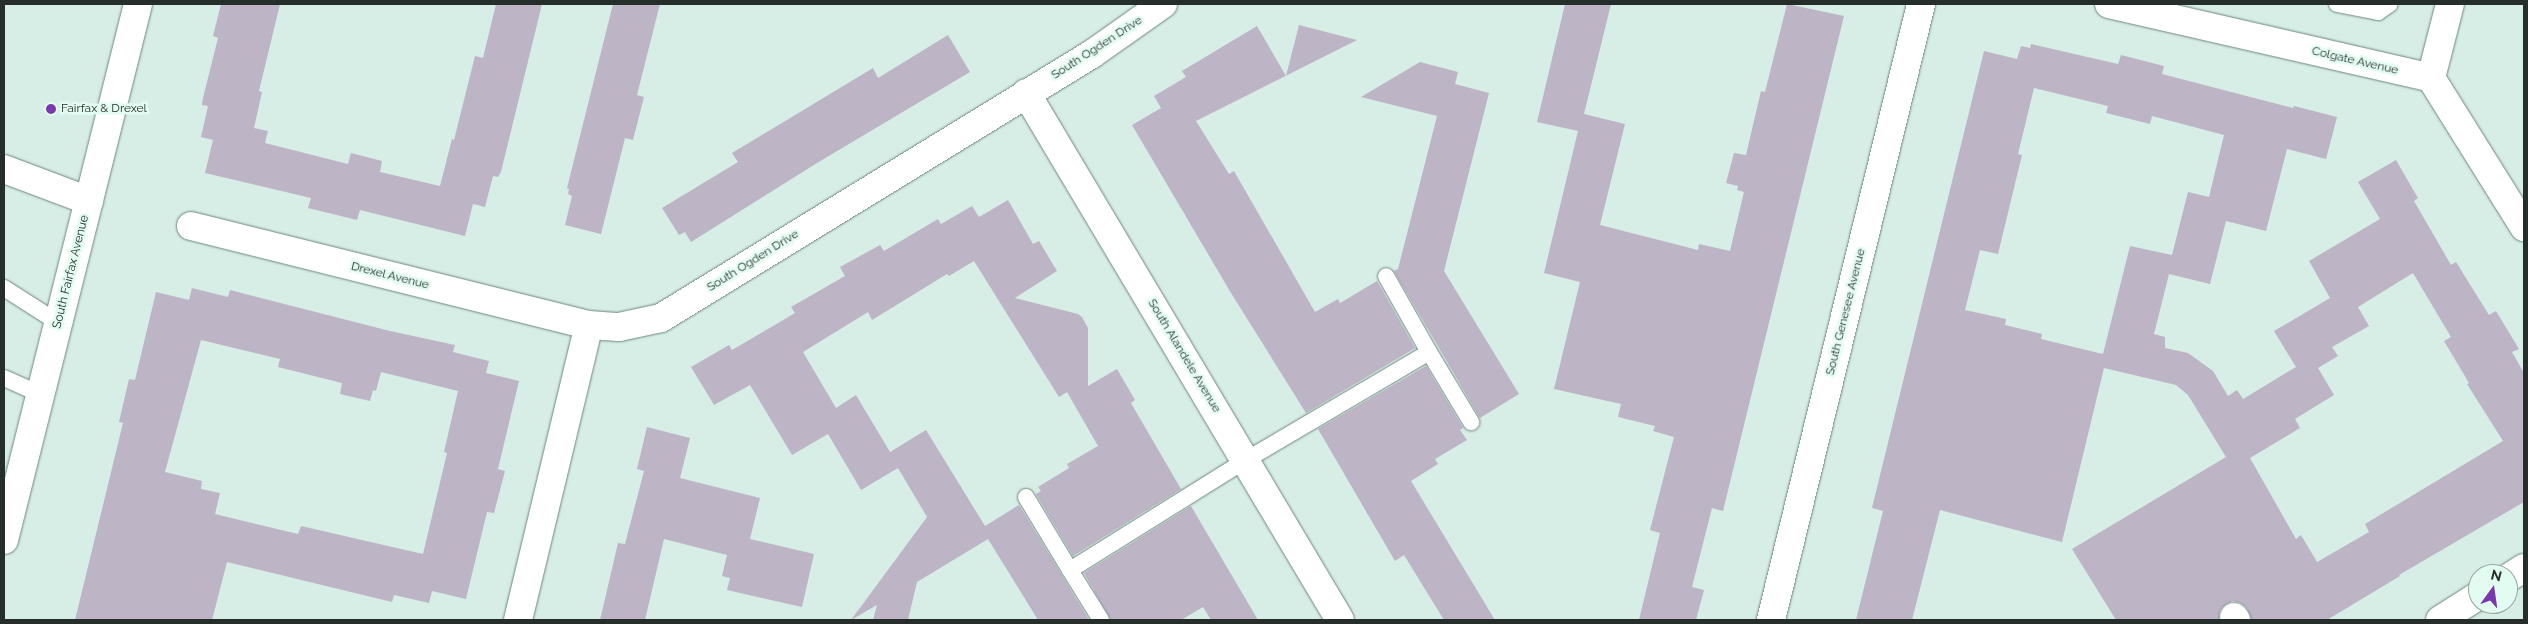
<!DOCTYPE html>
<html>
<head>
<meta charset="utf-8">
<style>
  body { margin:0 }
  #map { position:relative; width:2528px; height:624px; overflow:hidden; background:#d6eee5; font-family:Raleway,sans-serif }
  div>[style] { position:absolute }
  .building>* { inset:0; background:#bdb4c6 }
  .roads { filter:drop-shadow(0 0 1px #6f857d) drop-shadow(0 0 1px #6f857d) }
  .lane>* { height:16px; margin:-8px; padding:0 8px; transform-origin:8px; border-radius:8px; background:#fff }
  .street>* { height:28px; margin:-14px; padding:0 14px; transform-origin:14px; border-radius:14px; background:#fff }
  .secondary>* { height:28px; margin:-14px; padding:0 14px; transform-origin:14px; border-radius:14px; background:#fff }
  .dots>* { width:14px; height:14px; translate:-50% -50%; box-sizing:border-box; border:2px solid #e3fcf2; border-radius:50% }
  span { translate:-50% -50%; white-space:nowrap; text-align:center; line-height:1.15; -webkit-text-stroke:5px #e3fcf2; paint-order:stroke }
  .street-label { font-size:12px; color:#252e2b }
  .poi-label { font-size:12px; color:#252e2b }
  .left { translate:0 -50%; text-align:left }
  .frame { position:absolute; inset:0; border:5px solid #252e2b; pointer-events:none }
  .north { position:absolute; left:2468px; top:564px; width:50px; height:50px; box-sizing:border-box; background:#e3fcf2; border:1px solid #97aaa2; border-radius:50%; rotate:14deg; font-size:14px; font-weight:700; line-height:20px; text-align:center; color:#252e2b }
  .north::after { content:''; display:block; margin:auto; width:18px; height:22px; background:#7a38ac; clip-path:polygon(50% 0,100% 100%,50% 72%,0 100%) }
</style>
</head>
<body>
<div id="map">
  <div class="building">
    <div style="clip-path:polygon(221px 4px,280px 4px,259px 91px,262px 92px,254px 128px,268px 131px,265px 143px,348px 164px,351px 153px,382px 161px,380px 172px,440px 186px,452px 139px,454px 140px,475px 56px,483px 58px,496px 4px,542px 4px,501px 172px,498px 177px,493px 176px,485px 207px,473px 204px,465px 236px,360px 210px,357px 220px,308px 208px,311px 198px,205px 173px,213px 140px,201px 137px,208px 106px,202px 105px,203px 98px,218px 38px,213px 36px)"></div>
    <div style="clip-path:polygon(613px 4px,660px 4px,637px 95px,644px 97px,633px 140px,625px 138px,601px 234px,565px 225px,572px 196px,568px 194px,569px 189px,567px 188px)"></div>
    <div style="clip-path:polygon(1565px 4px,1611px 4px,1584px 114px,1625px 124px,1600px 225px,1698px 250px,1699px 244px,1730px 251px,1744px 192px,1737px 190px,1738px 186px,1726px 183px,1734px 153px,1746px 155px,1761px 91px,1765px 92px,1787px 4px,1844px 16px,1723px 511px,1712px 508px,1692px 587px,1704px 590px,1696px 620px,1639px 620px,1660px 533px,1650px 530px,1674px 437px,1653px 431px,1655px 426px,1618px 417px,1621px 404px,1554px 389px,1580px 282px,1544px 273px,1578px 131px,1537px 122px)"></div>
    <div style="clip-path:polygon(1299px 25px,1357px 40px,1196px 121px,1229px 174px,1234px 171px,1315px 312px,1338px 299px,1340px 303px,1377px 281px,1415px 348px,1306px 413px,1231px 293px,1132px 125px,1161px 108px,1154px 96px,1186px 77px,1182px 71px,1257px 26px,1286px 76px)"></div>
    <div style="clip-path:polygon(948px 35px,970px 72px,817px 163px,691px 242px,685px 232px,679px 235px,662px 208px,738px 162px,732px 153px,873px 68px,878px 78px)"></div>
    <div style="clip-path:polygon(evenodd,2031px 44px,2118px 64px,2121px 55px,2164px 66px,2162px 74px,2293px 108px,2294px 106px,2337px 117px,2326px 159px,2287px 149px,2266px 231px,2226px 221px,2210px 284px,2169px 274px,2154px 334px,2165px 337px,2165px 348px,2188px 353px,2213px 371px,2228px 396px,2237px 390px,2243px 399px,2296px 367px,2274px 331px,2330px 298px,2309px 261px,2380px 219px,2358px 182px,2396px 160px,2418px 198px,2414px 201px,2451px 265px,2456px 262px,2489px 315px,2496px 311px,2519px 349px,2512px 352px,2524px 373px,2524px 502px,2399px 575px,2400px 576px,2327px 620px,2251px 620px,2247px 608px,2241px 603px,2233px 601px,2226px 604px,2220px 610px,2219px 620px,2116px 620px,2072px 549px,2226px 457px,2188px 395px,2176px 385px,2104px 368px,2062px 542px,1940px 510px,1912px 620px,1856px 620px,1883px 511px,1872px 508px,1984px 51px,2017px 59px,2021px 46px,2030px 48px,2031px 44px,2034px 88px,2108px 106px,2106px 113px,2150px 124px,2152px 116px,2224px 135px,2209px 197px,2188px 192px,2172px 255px,2130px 246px,2103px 354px,2041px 339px,2042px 334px,2005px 325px,2006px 319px,1965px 310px,1980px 250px,1998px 254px,2022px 155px,2018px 154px,2034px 88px,2031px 44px,2413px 273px,2451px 337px,2444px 341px,2469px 383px,2467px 384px,2503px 441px,2365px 524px,2369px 532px,2317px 562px,2301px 535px,2296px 539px,2250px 458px,2300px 428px,2295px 419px,2334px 395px,2318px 368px,2338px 356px,2332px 347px,2369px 326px,2358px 307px,2413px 273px)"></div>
    <div style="clip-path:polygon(1420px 62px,1458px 72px,1455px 84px,1489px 93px,1444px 271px,1519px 394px,1480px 418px,1394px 271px,1398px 269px,1437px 116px,1361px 97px)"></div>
    <div style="clip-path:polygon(1008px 200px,1033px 244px,1039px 241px,1057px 271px,1015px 298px,1078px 314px,1082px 317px,1088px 328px,1088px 386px,1117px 369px,1135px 400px,1131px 403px,1181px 489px,1073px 556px,1036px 494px,1041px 491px,1038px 487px,1069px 468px,1067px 464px,1098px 446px,1067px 392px,1059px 397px,974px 261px,949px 276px,947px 274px,872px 320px,868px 312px,803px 352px,836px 408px,856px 395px,890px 452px,926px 430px,985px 526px,1019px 505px,1089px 620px,1038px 620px,988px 539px,917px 582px,908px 620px,873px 620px,877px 605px,851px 620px,927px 517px,898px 468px,861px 490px,828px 434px,792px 455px,750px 385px,714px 405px,691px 367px,729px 345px,732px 350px,795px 313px,791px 307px,845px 276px,840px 267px,880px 245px,884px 251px,938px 219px,941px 224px,972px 206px,979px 217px)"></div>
    <div style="clip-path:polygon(evenodd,192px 288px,228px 297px,230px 290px,390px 331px,455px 345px,453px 352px,489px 361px,486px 373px,519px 381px,498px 469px,505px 471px,494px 513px,487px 512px,466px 599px,432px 591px,429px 603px,394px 595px,392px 602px,227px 562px,212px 620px,75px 620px,123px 423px,119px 422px,129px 379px,135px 380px,156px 292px,189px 300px,192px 288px,201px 340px,280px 359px,278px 367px,342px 383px,340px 394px,370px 401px,373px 390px,376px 391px,381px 372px,458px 391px,444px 452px,447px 453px,423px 554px,301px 526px,298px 534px,215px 514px,220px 493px,201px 489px,202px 481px,165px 472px,201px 340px)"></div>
    <div style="clip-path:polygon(1426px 366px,1463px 428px,1460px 430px,1467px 440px,1435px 459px,1438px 464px,1411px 481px,1495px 620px,1444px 620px,1404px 555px,1395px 561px,1318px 429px)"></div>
    <div style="clip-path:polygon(647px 427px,690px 438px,680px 478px,760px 498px,750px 539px,814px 554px,802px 607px,727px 590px,730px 578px,722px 576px,727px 555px,664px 539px,645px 620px,600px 620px,618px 543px,625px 544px,644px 471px,637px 469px)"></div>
    <div style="clip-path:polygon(1191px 506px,1258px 620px,1211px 620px,1203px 607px,1181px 620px,1111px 620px,1084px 573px)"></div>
  </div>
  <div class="roads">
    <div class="lane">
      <div style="left:2337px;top:4px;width:42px;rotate:11deg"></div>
      <div style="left:2378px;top:12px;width:14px;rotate:-34deg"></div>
      <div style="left:4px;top:288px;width:65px;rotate:32.5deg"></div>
      <div style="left:1429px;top:352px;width:82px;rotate:59deg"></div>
      <div style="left:4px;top:378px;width:39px;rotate:24deg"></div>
      <div style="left:1026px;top:497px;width:85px;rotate:58.9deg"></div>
      <div style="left:1101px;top:620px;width:59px;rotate:-121.8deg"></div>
      <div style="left:1070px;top:570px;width:208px;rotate:-32deg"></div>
      <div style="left:1246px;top:460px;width:212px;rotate:-30.5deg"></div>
      <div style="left:1429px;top:352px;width:87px;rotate:-119.5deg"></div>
    </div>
    <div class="street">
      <div style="left:2109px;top:4px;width:330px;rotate:12.9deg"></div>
      <div style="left:2431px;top:78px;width:176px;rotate:58deg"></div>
      <div style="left:2431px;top:78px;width:76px;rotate:-75.6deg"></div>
      <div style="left:1026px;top:93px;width:613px;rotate:59.21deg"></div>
      <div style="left:4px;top:169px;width:91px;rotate:20.6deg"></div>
      <div style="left:191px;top:226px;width:410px;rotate:14deg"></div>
      <div style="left:589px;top:325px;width:30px;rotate:4deg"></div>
      <div style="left:619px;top:327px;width:43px;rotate:-12.1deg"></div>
      <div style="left:661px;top:318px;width:505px;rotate:-31.49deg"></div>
      <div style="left:1092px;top:54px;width:87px;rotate:-35.2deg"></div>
      <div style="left:2508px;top:578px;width:19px;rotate:-32deg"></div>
      <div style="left:2234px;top:617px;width:4px;rotate:56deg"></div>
      <div style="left:518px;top:620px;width:303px;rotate:-76.5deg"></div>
      <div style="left:1771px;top:620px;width:634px;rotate:-76.31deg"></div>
      <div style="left:2440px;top:620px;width:45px;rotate:-32.3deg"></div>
    </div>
    <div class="secondary">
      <div style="left:4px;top:540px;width:552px;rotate:-75.96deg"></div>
    </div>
  </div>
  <div class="dots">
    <div style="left:51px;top:109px;background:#7a38ac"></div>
  </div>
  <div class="street-label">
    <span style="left:1097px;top:48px;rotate:-33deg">South Ogden Drive</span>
    <span style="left:2355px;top:61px;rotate:13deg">Colgate Avenue</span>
    <span style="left:753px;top:261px;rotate:-32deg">South Ogden Drive</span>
    <span style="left:71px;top:272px;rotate:-76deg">South Fairfax Avenue</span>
    <span style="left:390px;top:276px;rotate:14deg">Drexel Avenue</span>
    <span style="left:1846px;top:312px;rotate:-76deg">South Genesee Avenue</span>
    <span style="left:1184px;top:356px;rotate:59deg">South Alandele Avenue</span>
  </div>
  <div class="poi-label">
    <span class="left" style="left:61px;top:109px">Fairfax &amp; Drexel</span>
  </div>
  <div class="frame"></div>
  <div class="north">N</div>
</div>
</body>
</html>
